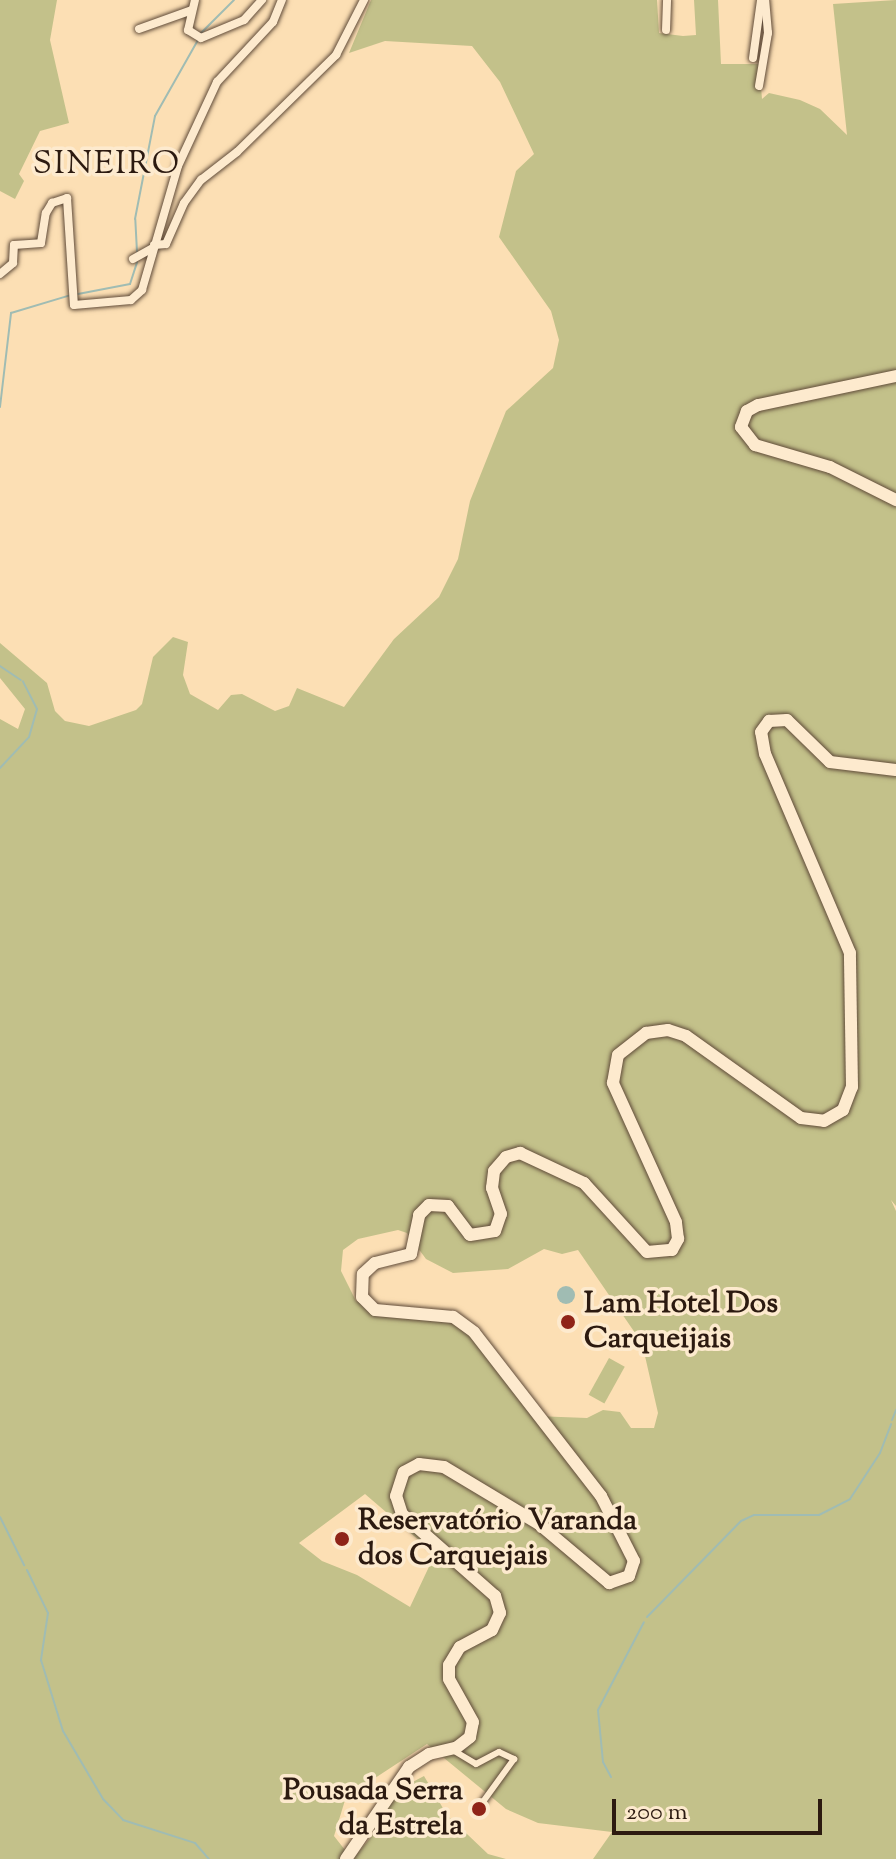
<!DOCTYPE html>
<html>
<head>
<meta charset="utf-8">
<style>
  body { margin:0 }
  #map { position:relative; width:896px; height:1859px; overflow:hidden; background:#fcdfb4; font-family:"Sorts Mill Goudy",serif }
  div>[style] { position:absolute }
  .green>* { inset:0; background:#c3c18a; transform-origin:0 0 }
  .water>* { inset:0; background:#a0bcb3 }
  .round { border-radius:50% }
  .stream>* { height:2px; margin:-1px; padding:0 1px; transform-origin:1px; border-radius:1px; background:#a0bcb3 }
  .roads { filter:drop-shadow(0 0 2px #604b39) drop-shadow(0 0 2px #604b39) }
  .pedestrian>* { height:6px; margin:-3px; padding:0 3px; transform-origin:3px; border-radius:3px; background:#fdeace }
  .minor>* { height:8px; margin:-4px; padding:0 4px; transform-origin:4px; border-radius:4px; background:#fdeace }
  .secondary>* { height:12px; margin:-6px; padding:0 6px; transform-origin:6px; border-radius:6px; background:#fdeace }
  .dots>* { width:22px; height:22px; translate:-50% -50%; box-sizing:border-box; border:4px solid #fdeace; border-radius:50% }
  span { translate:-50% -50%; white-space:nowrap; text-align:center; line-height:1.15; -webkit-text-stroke:7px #fdeace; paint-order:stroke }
  .poi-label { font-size:30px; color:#2c1a10; font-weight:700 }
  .left { translate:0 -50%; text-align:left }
  .right { translate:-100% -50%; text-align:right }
  .neighbourhood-label { font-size:32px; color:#2c1a10; letter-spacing:2px }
  .scale { position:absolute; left:612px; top:1799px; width:210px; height:36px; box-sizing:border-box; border:4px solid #2c1a10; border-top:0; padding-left:10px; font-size:24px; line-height:28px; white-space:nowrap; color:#2c1a10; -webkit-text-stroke:6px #fdeace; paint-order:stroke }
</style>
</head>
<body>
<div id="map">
  <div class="green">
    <div style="clip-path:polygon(0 0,57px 0,50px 40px,69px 123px,40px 131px,19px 174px,24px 181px,15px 199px,0 191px)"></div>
    <div style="clip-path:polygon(evenodd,371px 0,657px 0,659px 33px,683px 36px,696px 35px,694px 0,718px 0,721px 64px,759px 64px,762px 99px,769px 93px,800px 100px,820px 109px,847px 135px,833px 4px,896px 0,896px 1206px,891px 1200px,896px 1211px,896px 1859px,593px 1859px,612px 1832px,538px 1823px,506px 1809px,427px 1744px,346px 1797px,334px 1836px,352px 1859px,0 1859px,0 719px,18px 729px,25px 709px,0 678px,0 643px,47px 683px,55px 711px,65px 721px,89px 726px,136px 710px,142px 704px,153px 657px,173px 637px,188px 642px,183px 675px,190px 694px,218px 710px,231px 695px,242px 694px,275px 711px,289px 706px,297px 688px,344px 707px,394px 639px,439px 597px,458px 559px,470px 501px,506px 411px,553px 368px,559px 340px,551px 311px,499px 237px,516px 171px,534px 154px,500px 82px,472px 46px,385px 41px,349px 53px,371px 0,398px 1230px,407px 1233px,426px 1259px,453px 1273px,508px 1269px,544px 1249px,562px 1254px,578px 1250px,642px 1343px,658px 1413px,654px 1428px,631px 1428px,620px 1412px,603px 1410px,587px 1418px,535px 1416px,469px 1325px,356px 1301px,341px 1271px,343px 1250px,358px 1239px,398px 1230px,371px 0,365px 1494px,435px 1554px,410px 1607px,357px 1575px,322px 1561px,299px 1543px,365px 1494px)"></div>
    <div style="left:609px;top:1358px;width:18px;height:42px;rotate:29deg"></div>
    <div style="clip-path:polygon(424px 1776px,447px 1815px,488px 1854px,506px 1859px,353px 1859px,375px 1832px,373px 1816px,390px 1794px)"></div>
  </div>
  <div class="water">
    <div class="round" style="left:557px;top:1286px;width:18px;height:18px"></div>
  </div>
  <div class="stream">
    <div style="left:200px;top:34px;width:48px;rotate:-45deg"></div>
    <div style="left:137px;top:252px;width:33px;rotate:-93deg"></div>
    <div style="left:135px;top:219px;width:105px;rotate:-79deg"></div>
    <div style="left:155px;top:116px;width:87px;rotate:-60.5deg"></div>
    <div style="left:78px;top:294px;width:53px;rotate:-10.9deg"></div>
    <div style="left:130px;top:284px;width:23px;rotate:-72deg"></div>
    <div style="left:0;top:407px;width:95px;rotate:-83.3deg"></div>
    <div style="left:11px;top:313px;width:63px;rotate:-16.7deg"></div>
    <div style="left:0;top:666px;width:25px;rotate:34deg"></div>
    <div style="left:0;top:768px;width:42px;rotate:-46.9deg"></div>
    <div style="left:29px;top:737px;width:29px;rotate:-74deg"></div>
    <div style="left:37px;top:709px;width:31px;rotate:-117deg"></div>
    <div style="left:892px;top:1420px;width:11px;rotate:-68deg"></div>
    <div style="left:0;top:1517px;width:54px;rotate:63.4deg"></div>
    <div style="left:27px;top:1570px;width:48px;rotate:64deg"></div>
    <div style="left:48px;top:1613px;width:48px;rotate:98.5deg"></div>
    <div style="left:41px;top:1660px;width:74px;rotate:72.8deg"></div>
    <div style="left:63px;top:1731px;width:79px;rotate:59.5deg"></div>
    <div style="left:103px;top:1799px;width:29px;rotate:46deg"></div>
    <div style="left:123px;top:1820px;width:76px;rotate:17.7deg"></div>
    <div style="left:195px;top:1843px;width:21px;rotate:49deg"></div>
    <div style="left:647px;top:1617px;width:134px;rotate:-45.6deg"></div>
    <div style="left:741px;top:1521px;width:14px;rotate:-25deg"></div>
    <div style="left:754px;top:1515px;width:65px"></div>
    <div style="left:819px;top:1515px;width:35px;rotate:-27deg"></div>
    <div style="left:850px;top:1499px;width:55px;rotate:-56.9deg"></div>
    <div style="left:880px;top:1453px;width:31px;rotate:-69deg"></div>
    <div style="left:611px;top:1777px;width:17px;rotate:-118deg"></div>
    <div style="left:603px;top:1762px;width:52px;rotate:-95.5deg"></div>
    <div style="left:598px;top:1710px;width:99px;rotate:-62.4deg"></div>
  </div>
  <div class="roads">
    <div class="pedestrian">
      <div style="left:451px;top:1749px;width:29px;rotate:31deg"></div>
      <div style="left:476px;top:1764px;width:26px;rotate:-28deg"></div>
      <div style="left:499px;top:1752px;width:17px;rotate:25deg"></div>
      <div style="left:514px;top:1759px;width:54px;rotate:126deg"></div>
    </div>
    <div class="minor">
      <div style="left:195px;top:0;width:31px;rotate:103deg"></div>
      <div style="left:188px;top:30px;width:15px;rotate:32deg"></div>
      <div style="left:201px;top:38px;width:47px;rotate:-22.7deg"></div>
      <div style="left:244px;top:20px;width:27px;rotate:-48deg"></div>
      <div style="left:139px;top:29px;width:56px;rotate:-19.7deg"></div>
      <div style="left:666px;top:30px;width:30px;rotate:-88deg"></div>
      <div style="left:753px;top:58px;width:59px;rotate:-82.1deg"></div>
      <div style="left:759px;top:86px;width:54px;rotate:-80.4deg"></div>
      <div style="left:768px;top:33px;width:33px;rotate:-95deg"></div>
      <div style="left:154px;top:245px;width:12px;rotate:-5deg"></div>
      <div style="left:166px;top:244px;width:45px;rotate:-66.3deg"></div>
      <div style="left:184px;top:203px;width:29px;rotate:-54deg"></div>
      <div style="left:201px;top:180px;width:46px;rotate:-37.9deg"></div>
      <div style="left:237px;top:152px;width:139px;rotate:-44.4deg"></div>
      <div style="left:336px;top:55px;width:62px;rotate:-63deg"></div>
      <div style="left:133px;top:259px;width:23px;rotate:-29deg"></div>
      <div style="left:0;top:274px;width:17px;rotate:-40deg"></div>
      <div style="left:13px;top:263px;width:18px;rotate:-87deg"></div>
      <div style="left:14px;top:245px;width:27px;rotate:-4deg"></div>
      <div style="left:41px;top:243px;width:30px;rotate:-81deg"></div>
      <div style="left:46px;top:213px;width:12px;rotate:-59deg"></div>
      <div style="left:52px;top:203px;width:16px;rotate:-18deg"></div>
      <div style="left:67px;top:198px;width:107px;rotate:86.3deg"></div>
      <div style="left:74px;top:305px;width:57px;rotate:-5deg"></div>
      <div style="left:131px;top:300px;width:15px;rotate:-42deg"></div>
      <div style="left:142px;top:290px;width:129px;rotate:-73.8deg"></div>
      <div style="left:178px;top:166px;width:93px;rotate:-65.1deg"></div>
      <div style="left:217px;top:82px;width:82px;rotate:-47deg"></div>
      <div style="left:273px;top:22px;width:24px;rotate:-68deg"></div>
    </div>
    <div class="secondary">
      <div style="left:896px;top:376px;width:141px;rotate:168.1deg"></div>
      <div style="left:758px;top:405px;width:13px;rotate:151deg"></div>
      <div style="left:747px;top:411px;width:17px;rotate:111deg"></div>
      <div style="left:741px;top:427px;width:23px;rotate:52deg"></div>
      <div style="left:755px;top:445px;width:78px;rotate:16.3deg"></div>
      <div style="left:830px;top:467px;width:74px;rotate:26.6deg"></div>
      <div style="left:346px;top:1859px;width:112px;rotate:-55.6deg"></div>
      <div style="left:409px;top:1767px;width:24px;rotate:-33deg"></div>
      <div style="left:429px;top:1754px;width:28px;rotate:-13deg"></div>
      <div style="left:456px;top:1748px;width:18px;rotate:-38deg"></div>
      <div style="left:470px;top:1737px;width:15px;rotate:-79deg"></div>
      <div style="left:473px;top:1722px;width:49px;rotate:-119.2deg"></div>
      <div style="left:449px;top:1679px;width:14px;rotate:-90deg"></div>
      <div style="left:449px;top:1665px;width:21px;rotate:-59deg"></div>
      <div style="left:460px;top:1647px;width:36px;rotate:-28deg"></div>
      <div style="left:492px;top:1630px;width:19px;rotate:-65deg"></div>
      <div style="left:500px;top:1613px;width:18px;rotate:-106deg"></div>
      <div style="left:495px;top:1596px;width:124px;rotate:-138.6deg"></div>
      <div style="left:402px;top:1514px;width:19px;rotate:-108deg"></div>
      <div style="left:396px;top:1496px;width:25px;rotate:-72deg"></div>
      <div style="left:404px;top:1472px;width:17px;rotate:-28deg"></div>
      <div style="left:419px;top:1464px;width:25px;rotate:7deg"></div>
      <div style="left:444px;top:1467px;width:111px;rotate:31deg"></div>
      <div style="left:539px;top:1524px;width:92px;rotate:40.1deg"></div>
      <div style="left:609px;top:1583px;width:21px;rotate:-19deg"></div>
      <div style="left:629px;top:1576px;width:16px;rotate:-72deg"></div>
      <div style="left:634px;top:1561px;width:73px;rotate:-116.9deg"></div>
      <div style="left:601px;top:1496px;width:207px;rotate:-127.8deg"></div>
      <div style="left:474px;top:1332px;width:26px;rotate:-144deg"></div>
      <div style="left:453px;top:1317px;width:78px;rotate:-174.9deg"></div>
      <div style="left:375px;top:1310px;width:18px;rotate:-135deg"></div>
      <div style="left:362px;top:1297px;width:23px;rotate:-88deg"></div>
      <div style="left:363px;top:1274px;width:16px;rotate:-43deg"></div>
      <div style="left:375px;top:1263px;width:37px;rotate:-14deg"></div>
      <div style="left:411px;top:1254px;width:40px;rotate:-78deg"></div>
      <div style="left:419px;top:1215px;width:14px;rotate:-45deg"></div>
      <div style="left:429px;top:1205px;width:19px;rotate:3deg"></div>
      <div style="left:448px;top:1206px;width:36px;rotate:53deg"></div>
      <div style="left:470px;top:1235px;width:25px;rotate:-9deg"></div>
      <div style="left:495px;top:1231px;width:18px;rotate:-71deg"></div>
      <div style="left:501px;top:1214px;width:28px;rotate:-109deg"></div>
      <div style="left:492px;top:1188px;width:17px;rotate:-83deg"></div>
      <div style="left:494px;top:1171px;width:18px;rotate:-49deg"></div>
      <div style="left:506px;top:1157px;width:15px;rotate:-16deg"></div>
      <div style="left:520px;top:1153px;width:71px;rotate:25.1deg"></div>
      <div style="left:584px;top:1183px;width:93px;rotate:47.6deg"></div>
      <div style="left:647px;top:1252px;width:25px;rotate:-5deg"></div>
      <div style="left:672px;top:1250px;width:13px;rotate:-61deg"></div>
      <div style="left:678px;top:1239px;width:17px;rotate:-97deg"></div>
      <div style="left:676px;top:1222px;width:153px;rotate:-114.4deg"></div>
      <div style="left:613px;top:1083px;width:28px;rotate:-80deg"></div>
      <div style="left:618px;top:1055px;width:36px;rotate:-38deg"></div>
      <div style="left:646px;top:1033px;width:22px;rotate:-8deg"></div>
      <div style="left:668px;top:1030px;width:19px;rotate:18deg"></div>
      <div style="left:686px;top:1036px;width:141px;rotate:35.5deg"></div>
      <div style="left:801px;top:1118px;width:23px;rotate:7deg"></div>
      <div style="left:824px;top:1121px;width:22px;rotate:-30deg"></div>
      <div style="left:843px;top:1110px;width:25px;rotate:-69deg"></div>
      <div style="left:852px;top:1087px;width:134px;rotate:-90.9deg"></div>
      <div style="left:850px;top:953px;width:216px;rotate:-113.1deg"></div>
      <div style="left:765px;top:754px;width:22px;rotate:-100deg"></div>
      <div style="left:761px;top:732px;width:14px;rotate:-54deg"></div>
      <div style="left:769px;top:721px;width:18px;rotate:-3deg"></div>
      <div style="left:787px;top:720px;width:60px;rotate:44.3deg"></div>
      <div style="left:830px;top:762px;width:66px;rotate:6.9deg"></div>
    </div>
  </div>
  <div class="dots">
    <div style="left:568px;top:1322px;background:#8f2418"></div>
    <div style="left:342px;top:1539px;background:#8f2418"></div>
    <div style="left:479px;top:1809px;background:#8f2418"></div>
  </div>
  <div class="poi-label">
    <span class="left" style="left:584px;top:1322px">Lam Hotel Dos<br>Carqueijais</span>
    <span class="left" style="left:358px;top:1539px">Reservatório Varanda<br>dos Carquejais</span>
    <span class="right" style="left:463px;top:1809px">Pousada Serra<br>da Estrela</span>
  </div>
  <div class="neighbourhood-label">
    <span style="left:107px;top:165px">SINEIRO</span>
  </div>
  <div class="scale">200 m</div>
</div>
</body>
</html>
